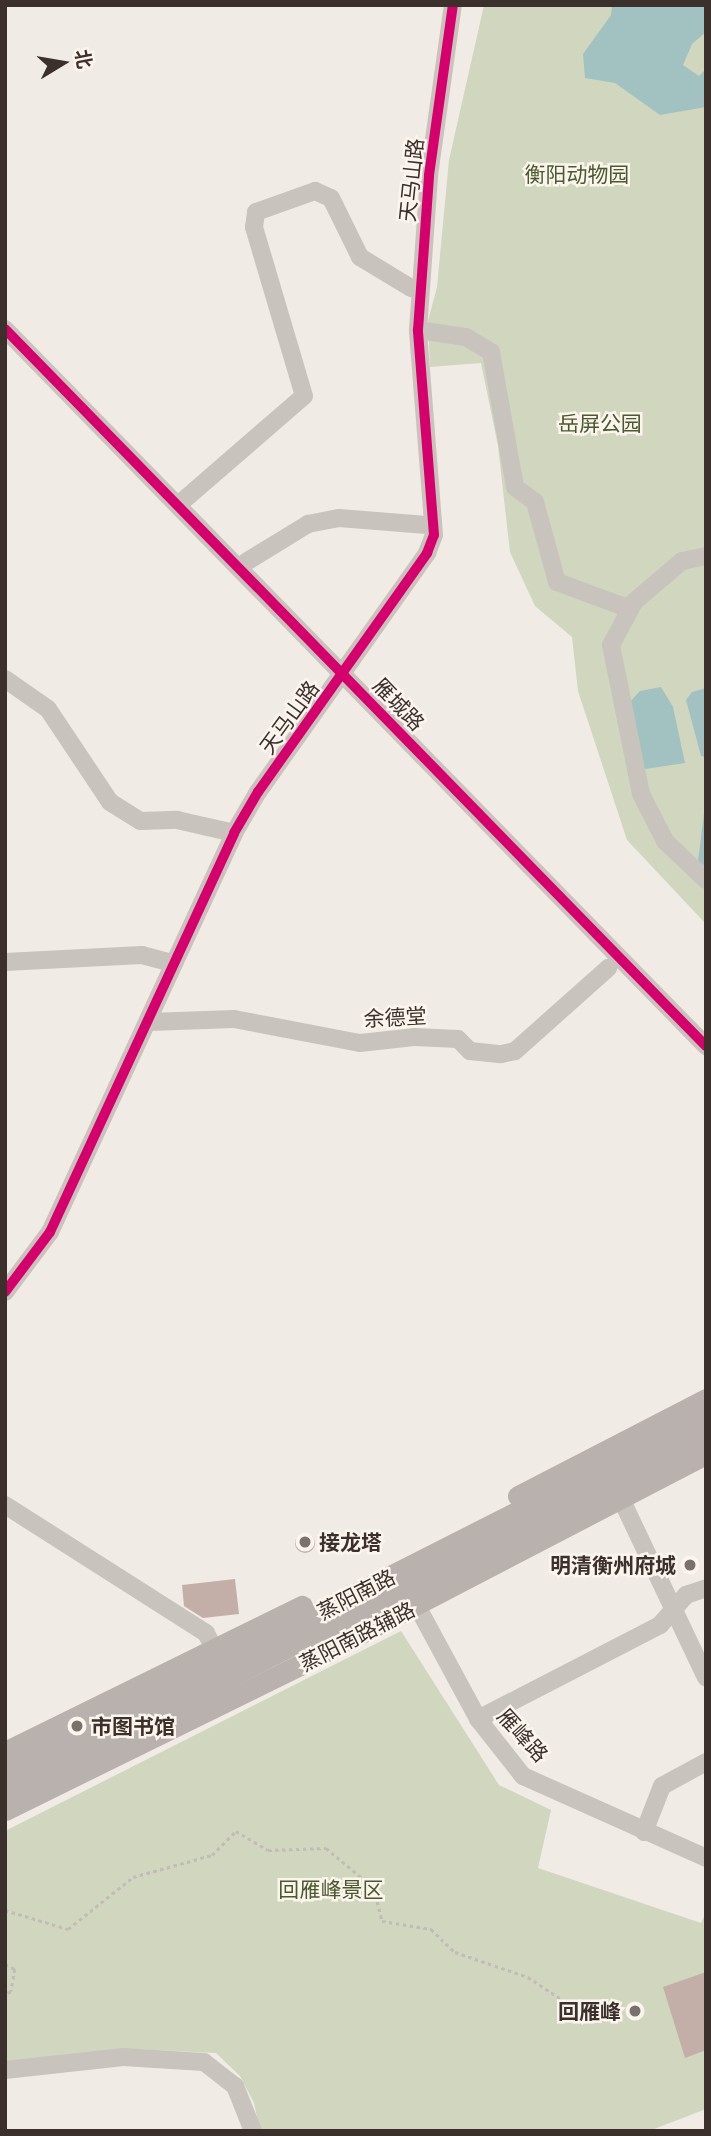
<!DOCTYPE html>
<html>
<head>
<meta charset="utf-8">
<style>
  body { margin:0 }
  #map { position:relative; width:711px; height:2136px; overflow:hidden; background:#f0ebe5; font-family:Quicksand,"Noto Sans SC",sans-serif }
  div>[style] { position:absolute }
  .green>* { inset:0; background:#d1d6bf }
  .water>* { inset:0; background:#a1c2c1 }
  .building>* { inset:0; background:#c3afa7 }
  .round { border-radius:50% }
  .path>* { height:2.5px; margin-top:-1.25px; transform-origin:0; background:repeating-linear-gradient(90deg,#c2bbb6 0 3.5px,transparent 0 7px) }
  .minor>* { height:18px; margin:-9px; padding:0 9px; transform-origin:9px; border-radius:9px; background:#c9c3be }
  .major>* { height:21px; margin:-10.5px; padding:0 10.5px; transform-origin:10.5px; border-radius:10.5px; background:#b8b1ad }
  .cycleway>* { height:10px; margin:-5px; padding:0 5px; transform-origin:5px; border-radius:5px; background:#d6006c }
  .dots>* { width:19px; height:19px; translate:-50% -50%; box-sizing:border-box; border:4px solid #fbf5ee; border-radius:50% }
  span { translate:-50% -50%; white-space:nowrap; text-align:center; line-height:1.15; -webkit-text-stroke:5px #fbf5ee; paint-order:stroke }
  .park-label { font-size:21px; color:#4a5a2e }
  .street-label { font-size:21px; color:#3b302b }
  .poi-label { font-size:21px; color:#3b302b; font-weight:700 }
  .left { translate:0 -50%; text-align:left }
  .right { translate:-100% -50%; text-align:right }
  .frame { position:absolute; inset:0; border:7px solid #3b302b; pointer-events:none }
  .north { position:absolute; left:28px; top:28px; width:70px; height:70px; -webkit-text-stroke:5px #fbf5ee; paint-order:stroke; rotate:79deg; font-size:19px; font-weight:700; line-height:28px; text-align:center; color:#3b302b }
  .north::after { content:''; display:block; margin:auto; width:24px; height:32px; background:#3b302b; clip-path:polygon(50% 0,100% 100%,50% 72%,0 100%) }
</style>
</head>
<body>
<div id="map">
  <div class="green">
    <div style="clip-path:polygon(484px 5px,706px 5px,706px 924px,627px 840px,578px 691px,572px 637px,535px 606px,510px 552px,498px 446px,481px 363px,430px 367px,428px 321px,437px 287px,449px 160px)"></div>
    <div style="clip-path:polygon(401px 1631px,499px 1785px,551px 1810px,538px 1868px,701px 1923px,706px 1912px,706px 2109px,649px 2131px,260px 2131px,254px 2103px,240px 2076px,216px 2053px,133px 2049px,5px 2066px,5px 1831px)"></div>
  </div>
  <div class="water">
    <div style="clip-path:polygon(612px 5px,706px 5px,706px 32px,692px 44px,683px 65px,699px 76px,706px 69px,706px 107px,660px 115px,615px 83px,585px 78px,583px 54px,611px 15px)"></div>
    <div style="clip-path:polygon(661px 687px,673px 707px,685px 763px,639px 770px,625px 707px,640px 691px)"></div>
    <div style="clip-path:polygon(706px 688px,706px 757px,701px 756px,686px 700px,692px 692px)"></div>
    <div style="clip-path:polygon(706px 797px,706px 867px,698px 861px)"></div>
  </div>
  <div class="building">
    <div class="round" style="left:295px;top:1533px;width:20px;height:20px"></div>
    <div style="clip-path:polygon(235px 1579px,239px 1614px,203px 1618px,184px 1606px,182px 1585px)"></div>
    <div style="clip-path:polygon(706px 1972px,706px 2050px,685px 2058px,663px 1987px)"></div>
  </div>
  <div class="path">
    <div style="left:5px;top:1910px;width:66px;rotate:16.8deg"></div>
    <div style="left:68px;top:1929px;width:83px;rotate:-38.7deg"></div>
    <div style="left:133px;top:1877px;width:82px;rotate:-15.6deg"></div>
    <div style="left:212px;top:1855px;width:34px;rotate:-45deg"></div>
    <div style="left:236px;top:1831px;width:37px;rotate:31deg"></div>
    <div style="left:268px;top:1850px;width:58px;rotate:-2deg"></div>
    <div style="left:326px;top:1848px;width:62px;rotate:39.8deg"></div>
    <div style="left:374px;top:1888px;width:34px;rotate:76deg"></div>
    <div style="left:382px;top:1921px;width:50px;rotate:9.3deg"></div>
    <div style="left:431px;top:1929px;width:33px;rotate:44deg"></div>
    <div style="left:455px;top:1952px;width:77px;rotate:18.9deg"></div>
    <div style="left:528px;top:1977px;width:67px;rotate:33.5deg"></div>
    <div style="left:5px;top:1964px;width:11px;rotate:27deg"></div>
    <div style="left:15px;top:1969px;width:23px;rotate:100deg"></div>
    <div style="left:11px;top:1992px;width:6px;rotate:162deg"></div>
  </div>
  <div class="minor">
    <div style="left:5px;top:329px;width:1003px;rotate:45.65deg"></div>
    <div style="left:418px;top:330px;width:49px;rotate:8.3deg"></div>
    <div style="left:466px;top:337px;width:29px;rotate:31deg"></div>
    <div style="left:491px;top:352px;width:137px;rotate:79.9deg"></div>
    <div style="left:515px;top:487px;width:25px;rotate:37deg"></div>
    <div style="left:535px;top:502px;width:83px;rotate:74.6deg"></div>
    <div style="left:557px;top:582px;width:78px;rotate:20.3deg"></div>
    <div style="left:185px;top:499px;width:157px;rotate:-40.9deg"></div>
    <div style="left:304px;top:396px;width:176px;rotate:-106.5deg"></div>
    <div style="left:254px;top:227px;width:15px;rotate:-82deg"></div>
    <div style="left:256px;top:212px;width:63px;rotate:-19.6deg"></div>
    <div style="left:315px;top:191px;width:17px;rotate:24deg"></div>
    <div style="left:331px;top:198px;width:66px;rotate:63.8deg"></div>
    <div style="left:360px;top:257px;width:60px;rotate:31.3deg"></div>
    <div style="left:706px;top:556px;width:25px;rotate:168deg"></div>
    <div style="left:682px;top:561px;width:63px;rotate:139.5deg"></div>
    <div style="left:634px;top:602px;width:49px;rotate:118.1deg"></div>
    <div style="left:611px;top:645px;width:152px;rotate:78.6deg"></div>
    <div style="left:641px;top:794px;width:53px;rotate:62.9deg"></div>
    <div style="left:665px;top:841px;width:57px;rotate:43.6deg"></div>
    <div style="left:246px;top:562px;width:73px;rotate:-31.5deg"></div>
    <div style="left:308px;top:524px;width:32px;rotate:-11deg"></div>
    <div style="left:339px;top:518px;width:88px;rotate:4.5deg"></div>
    <div style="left:5px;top:679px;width:52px;rotate:34.9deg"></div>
    <div style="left:48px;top:709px;width:112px;rotate:56.3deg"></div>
    <div style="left:110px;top:802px;width:36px;rotate:32deg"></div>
    <div style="left:141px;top:821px;width:36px;rotate:-2deg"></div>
    <div style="left:177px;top:820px;width:58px;rotate:12.8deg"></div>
    <div style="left:5px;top:962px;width:137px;rotate:-2.9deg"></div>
    <div style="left:142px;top:955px;width:27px;rotate:15deg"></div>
    <div style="left:149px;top:1022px;width:85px;rotate:-2deg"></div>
    <div style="left:234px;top:1019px;width:128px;rotate:10.8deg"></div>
    <div style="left:360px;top:1043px;width:54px;rotate:-6.3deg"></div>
    <div style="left:414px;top:1037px;width:44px;rotate:2.6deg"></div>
    <div style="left:458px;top:1039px;width:17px;rotate:45deg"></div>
    <div style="left:470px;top:1051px;width:31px;rotate:6deg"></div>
    <div style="left:501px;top:1054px;width:14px;rotate:-12deg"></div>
    <div style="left:515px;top:1051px;width:125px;rotate:-41.7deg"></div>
    <div style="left:5px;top:1292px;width:75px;rotate:-53.1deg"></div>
    <div style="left:50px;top:1232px;width:439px;rotate:-65.2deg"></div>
    <div style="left:234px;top:833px;width:48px;rotate:-59.7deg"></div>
    <div style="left:258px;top:792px;width:293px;rotate:-54.7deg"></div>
    <div style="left:427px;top:553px;width:19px;rotate:-69deg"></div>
    <div style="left:434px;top:535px;width:206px;rotate:-94.5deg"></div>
    <div style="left:418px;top:330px;width:155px;rotate:-85.9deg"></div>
    <div style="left:429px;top:175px;width:172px;rotate:-82deg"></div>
    <div style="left:615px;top:1486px;width:212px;rotate:64.6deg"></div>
    <div style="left:5px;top:1505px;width:238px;rotate:32.5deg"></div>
    <div style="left:206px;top:1633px;width:30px;rotate:63deg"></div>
    <div style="left:410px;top:1593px;width:143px;rotate:61.6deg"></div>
    <div style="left:478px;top:1719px;width:73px;rotate:51.7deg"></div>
    <div style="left:523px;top:1776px;width:201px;rotate:24.1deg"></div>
    <div style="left:478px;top:1719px;width:205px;rotate:-27.3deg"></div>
    <div style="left:660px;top:1625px;width:40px;rotate:-49deg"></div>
    <div style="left:686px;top:1595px;width:21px;rotate:-19deg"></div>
    <div style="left:644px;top:1832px;width:49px;rotate:-68.6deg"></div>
    <div style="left:662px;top:1786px;width:50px;rotate:-28.6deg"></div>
    <div style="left:5px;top:2070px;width:119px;rotate:-6.3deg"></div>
    <div style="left:123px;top:2057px;width:81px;rotate:3.5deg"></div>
    <div style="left:204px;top:2062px;width:39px;rotate:38deg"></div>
    <div style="left:235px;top:2086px;width:48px;rotate:68.2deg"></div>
  </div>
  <div class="major">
    <div style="left:518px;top:1496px;width:212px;rotate:-27.3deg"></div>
    <div style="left:5px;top:1752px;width:331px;rotate:-26.2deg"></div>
    <div style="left:5px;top:1771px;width:786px;rotate:-26.86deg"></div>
    <div style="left:5px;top:1790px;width:785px;rotate:-26.79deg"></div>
    <div style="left:5px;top:1810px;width:329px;rotate:-26.2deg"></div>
    <div style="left:300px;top:1665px;width:458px;rotate:-27.5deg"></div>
  </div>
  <div class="cycleway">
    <div style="left:5px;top:329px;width:1003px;rotate:45.65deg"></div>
    <div style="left:5px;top:1292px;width:75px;rotate:-53.1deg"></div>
    <div style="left:50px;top:1232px;width:439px;rotate:-65.2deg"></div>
    <div style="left:234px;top:833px;width:48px;rotate:-59.7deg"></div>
    <div style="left:258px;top:792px;width:293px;rotate:-54.7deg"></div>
    <div style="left:427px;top:553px;width:19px;rotate:-69deg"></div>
    <div style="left:434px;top:535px;width:206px;rotate:-94.5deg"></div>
    <div style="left:418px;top:330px;width:155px;rotate:-85.9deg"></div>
    <div style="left:429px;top:175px;width:172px;rotate:-82deg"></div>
  </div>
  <div class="dots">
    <div style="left:305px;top:1542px;background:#7a716c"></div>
    <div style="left:690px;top:1565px;background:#7a716c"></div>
    <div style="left:77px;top:1726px;background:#7a716c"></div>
    <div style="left:635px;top:2011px;background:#7a716c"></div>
  </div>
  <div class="park-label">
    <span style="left:577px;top:174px">衡阳动物园</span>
    <span style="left:600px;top:423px">岳屏公园</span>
    <span style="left:331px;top:1889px">回雁峰景区</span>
  </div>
  <div class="street-label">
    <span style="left:411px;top:180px;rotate:-84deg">天马山路</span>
    <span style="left:399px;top:704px;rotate:46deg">雁城路</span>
    <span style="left:289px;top:717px;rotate:-54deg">天马山路</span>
    <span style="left:395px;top:1017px;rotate:-3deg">余德堂</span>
    <span style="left:356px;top:1594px;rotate:-27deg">蒸阳南路</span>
    <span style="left:357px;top:1636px;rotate:-27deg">蒸阳南路辅路</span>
    <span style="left:523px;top:1735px;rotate:48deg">雁峰路</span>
  </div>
  <div class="poi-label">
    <span class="left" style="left:319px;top:1542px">接龙塔</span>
    <span class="right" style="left:676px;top:1565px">明清衡州府城</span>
    <span class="left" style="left:91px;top:1726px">市图书馆</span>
    <span class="right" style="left:621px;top:2011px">回雁峰</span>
  </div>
  <div class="frame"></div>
  <div class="north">北</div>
</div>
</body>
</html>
